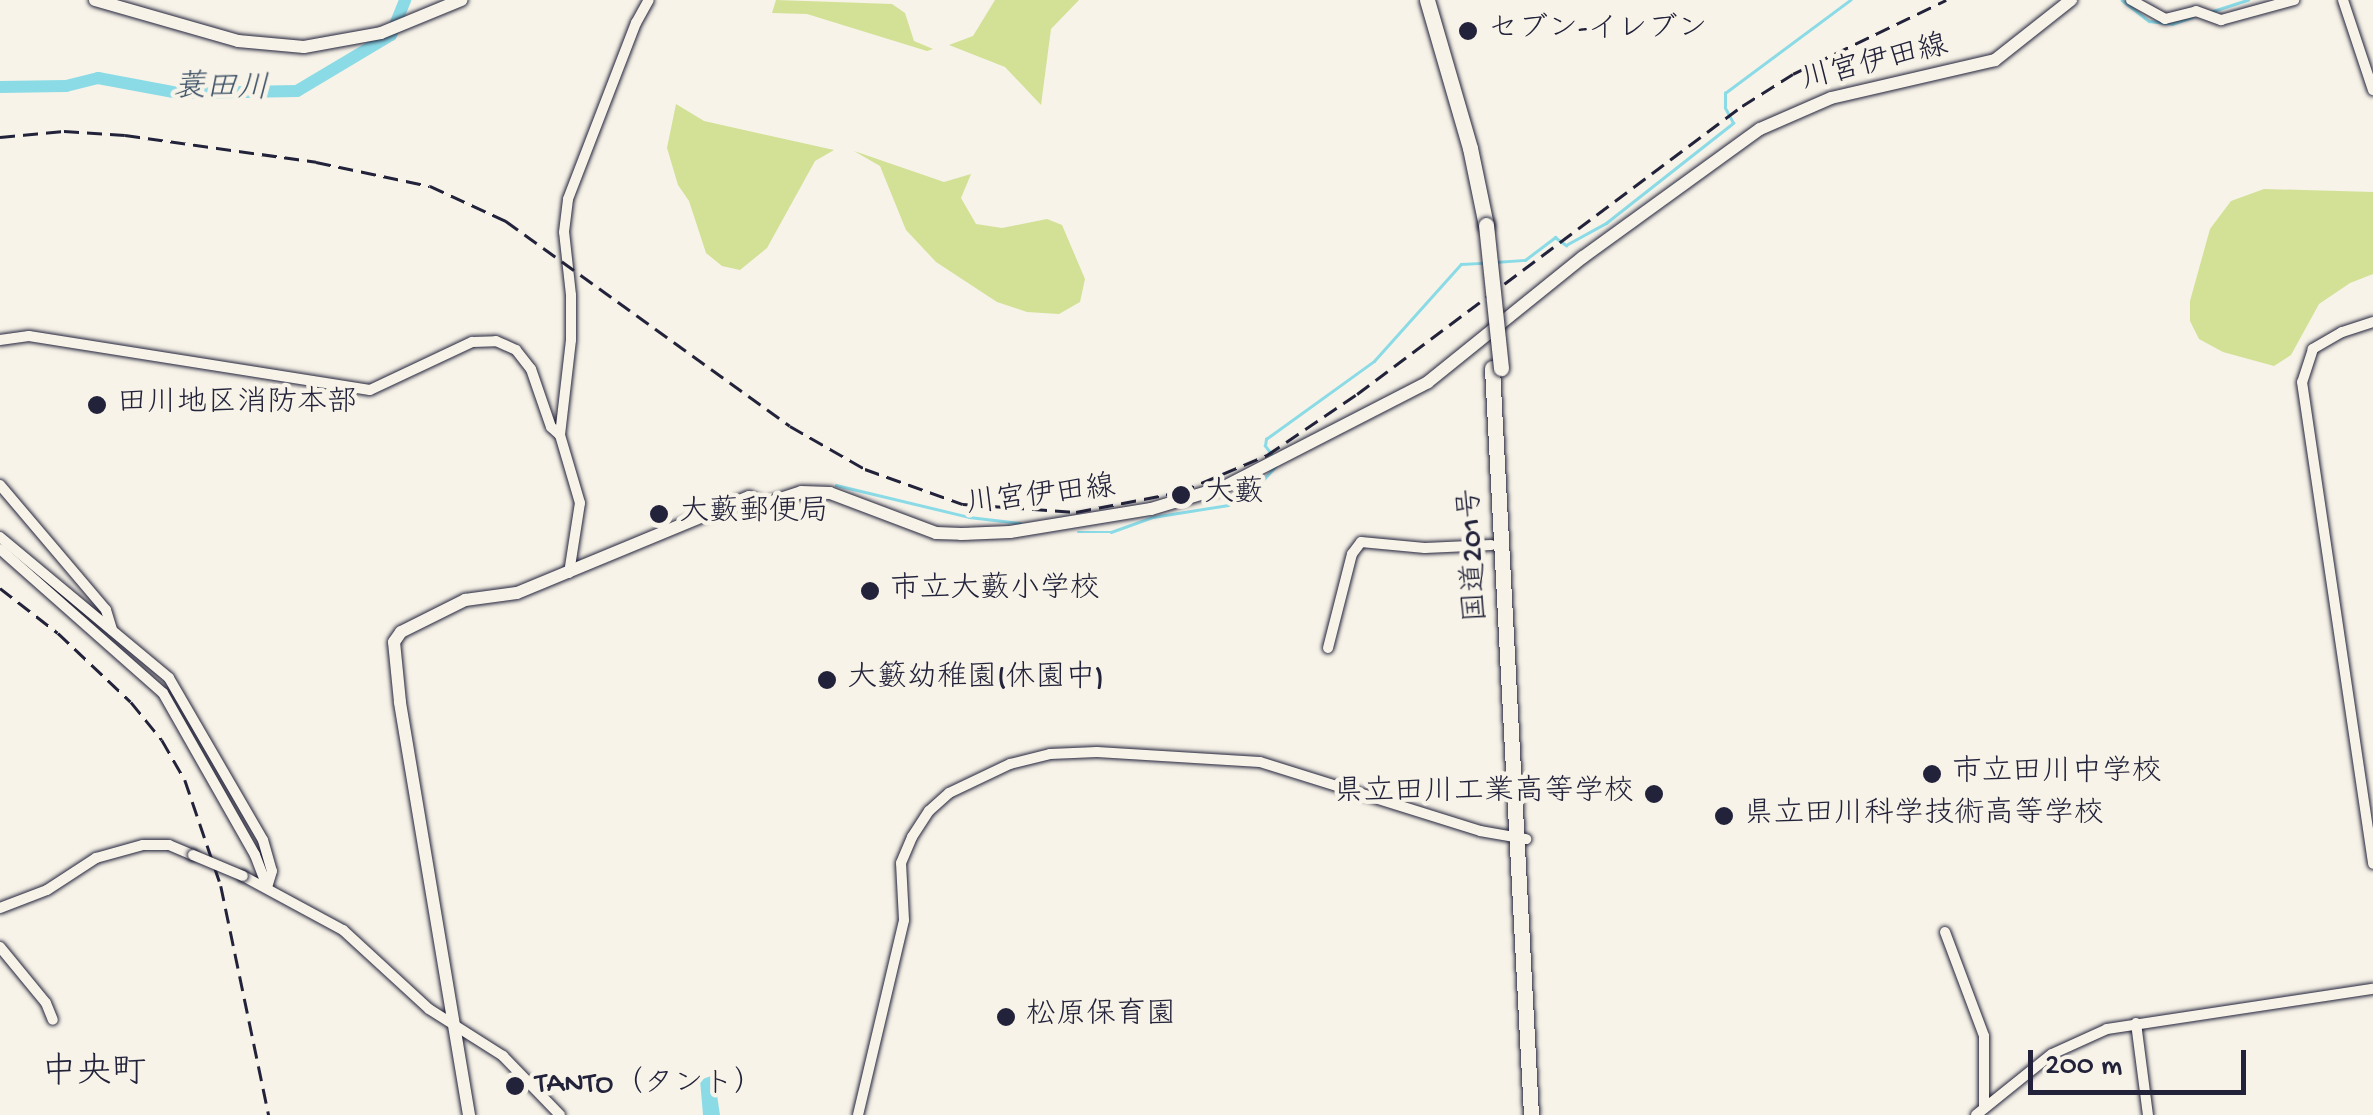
<!DOCTYPE html>
<html>
<head>
<meta charset="utf-8">
<style>
  body { margin:0 }
  #map { position:relative; width:2373px; height:1115px; overflow:hidden; background:#f7f3e8; font-family:"Gochi Hand","Klee One",sans-serif }
  div>[style] { position:absolute }
  .green>* { inset:0; background:#d2e195 }
  .water>* { inset:0; background:#8bdbe7 }
  .stream>* { height:2.5px; margin:-1.25px; padding:0 1.25px; transform-origin:1.25px; border-radius:1.25px; background:#8bdbe7 }
  .river>* { height:12px; margin:-6px; padding:0 6px; transform-origin:6px; border-radius:6px; background:#8bdbe7 }
  .roads { filter:drop-shadow(0 0 2px #22223b) drop-shadow(0 0 2px #22223b) }
  .minor>* { height:10px; margin:-5px; padding:0 5px; transform-origin:5px; border-radius:5px; background:#f7f3e8 }
  .major>* { height:12px; margin:-6px; padding:0 6px; transform-origin:6px; border-radius:6px; background:#f7f3e8 }
  .highway>* { height:15px; margin:-7.5px; padding:0 7.5px; transform-origin:7.5px; border-radius:7.5px; background:#f7f3e8 }
  .rail>* { height:2.5px; margin-top:-1.25px; transform-origin:0; background:repeating-linear-gradient(90deg,#22223b 0 15px,transparent 0 23px) }
  .bridges { filter:drop-shadow(0 0 2px #22223b) drop-shadow(0 0 2px #22223b) }
  .minor-bridge>* { height:10px; margin:-5px; padding:0 5px; transform-origin:5px; border-radius:5px; background:#f7f3e8 }
  .highway-bridge>* { height:15px; margin:-7.5px; padding:0 7.5px; transform-origin:7.5px; border-radius:7.5px; background:#f7f3e8 }
  .dots>* { width:28px; height:28px; translate:-50% -50%; box-sizing:border-box; border:5px solid #f7f3e8; border-radius:50% }
  span { translate:-50% -50%; white-space:nowrap; text-align:center; line-height:1.15; -webkit-text-stroke:9px #f7f3e8; paint-order:stroke }
  .poi-label { font-size:30px; color:#22223b }
  .left { translate:0 -50%; text-align:left }
  .right { translate:-100% -50%; text-align:right }
  .street-label { font-size:30px; color:#22223b }
  .water-label { font-size:32px; color:#3c5066; font-style:italic }
  .quarter-label { font-size:35px; color:#22223b }
  .scale { position:absolute; left:2028px; top:1050px; width:218px; height:45px; box-sizing:border-box; border:5px solid #22223b; border-top:0; padding-left:12px; font-size:30px; line-height:35px; white-space:nowrap; color:#22223b; -webkit-text-stroke:8px #f7f3e8; paint-order:stroke }
</style>
</head>
<body>
<div id="map">
  <div class="green">
    <div style="clip-path:polygon(776px 0,892px 4px,905px 13px,914px 41px,933px 49px,927px 51px,807px 14px,772px 13px)"></div>
    <div style="clip-path:polygon(995px 0,1079px 0,1051px 29px,1041px 105px,1005px 67px,949px 45px,973px 36px)"></div>
    <div style="clip-path:polygon(676px 104px,704px 121px,834px 150px,815px 161px,767px 248px,740px 270px,722px 266px,706px 253px,689px 201px,678px 185px,667px 148px)"></div>
    <div style="clip-path:polygon(854px 151px,944px 182px,971px 174px,961px 198px,976px 224px,1002px 228px,1047px 219px,1062px 225px,1085px 279px,1080px 302px,1059px 314px,1027px 312px,997px 302px,936px 262px,906px 230px,880px 166px)"></div>
    <div style="clip-path:polygon(2264px 189px,2373px 192px,2373px 274px,2350px 283px,2319px 304px,2291px 355px,2274px 366px,2223px 352px,2199px 339px,2190px 321px,2190px 301px,2210px 229px,2231px 201px)"></div>
  </div>
  <div class="water">
    <div style="clip-path:polygon(714px 1075px,720px 1115px,703px 1115px,700px 1080px)"></div>
  </div>
  <div class="stream">
    <div style="left:2122px;top:0;width:34px;rotate:38deg"></div>
    <div style="left:2149px;top:21px;width:23px;rotate:7deg"></div>
    <div style="left:2172px;top:24px;width:21px;rotate:-19deg"></div>
    <div style="left:2210px;top:12px;width:40px;rotate:-18deg"></div>
    <div style="left:1495px;top:262px;width:30px;rotate:-4deg"></div>
    <div style="left:1525px;top:260px;width:38px;rotate:-37deg"></div>
    <div style="left:1555px;top:237px;width:14px;rotate:36deg"></div>
    <div style="left:1566px;top:245px;width:46px;rotate:-28.8deg"></div>
    <div style="left:1606px;top:223px;width:162px;rotate:-38.2deg"></div>
    <div style="left:1733px;top:123px;width:17px;rotate:-118deg"></div>
    <div style="left:1725px;top:108px;width:15px;rotate:-90deg"></div>
    <div style="left:1725px;top:93px;width:156px;rotate:-36.6deg"></div>
    <div style="left:1274px;top:458px;width:15px;rotate:-127deg"></div>
    <div style="left:1265px;top:446px;width:7px;rotate:-82deg"></div>
    <div style="left:1266px;top:439px;width:133px;rotate:-35.8deg"></div>
    <div style="left:1374px;top:361px;width:130px;rotate:-48.1deg"></div>
    <div style="left:1461px;top:264px;width:21px;rotate:-3deg"></div>
    <div style="left:836px;top:485px;width:137px;rotate:13.5deg"></div>
    <div style="left:969px;top:517px;width:51px;rotate:6.7deg"></div>
    <div style="left:1078px;top:532px;width:33px"></div>
    <div style="left:1111px;top:532px;width:45px;rotate:-19.7deg"></div>
    <div style="left:1153px;top:517px;width:76px;rotate:-9.1deg"></div>
    <div style="left:1228px;top:505px;width:31px;rotate:-31deg"></div>
    <div style="left:1255px;top:489px;width:31px;rotate:-48deg"></div>
  </div>
  <div class="river">
    <div style="left:0;top:87px;width:66px;rotate:-0.9deg"></div>
    <div style="left:66px;top:86px;width:33px;rotate:-14deg"></div>
    <div style="left:98px;top:78px;width:81px;rotate:10.6deg"></div>
    <div style="left:178px;top:93px;width:119px;rotate:-1deg"></div>
    <div style="left:297px;top:91px;width:109px;rotate:-30.8deg"></div>
    <div style="left:391px;top:35px;width:38px;rotate:-68deg"></div>
  </div>
  <div class="roads">
    <div class="minor">
      <div style="left:2131px;top:0;width:39px;rotate:29deg"></div>
      <div style="left:2165px;top:19px;width:32px;rotate:-14deg"></div>
      <div style="left:2196px;top:11px;width:27px;rotate:20deg"></div>
      <div style="left:2221px;top:20px;width:76px;rotate:-15.3deg"></div>
      <div style="left:2343px;top:0;width:95px;rotate:71.6deg"></div>
      <div style="left:2373px;top:322px;width:33px;rotate:162deg"></div>
      <div style="left:2342px;top:332px;width:34px;rotate:150deg"></div>
      <div style="left:2313px;top:349px;width:35px;rotate:108deg"></div>
      <div style="left:2302px;top:382px;width:487px;rotate:81.6deg"></div>
      <div style="left:0;top:340px;width:29px;rotate:-8deg"></div>
      <div style="left:29px;top:336px;width:345px;rotate:9deg"></div>
      <div style="left:370px;top:390px;width:113px;rotate:-25.2deg"></div>
      <div style="left:472px;top:342px;width:24px;rotate:-2deg"></div>
      <div style="left:496px;top:341px;width:22px;rotate:24deg"></div>
      <div style="left:516px;top:350px;width:24px;rotate:52deg"></div>
      <div style="left:531px;top:369px;width:61px;rotate:71deg"></div>
      <div style="left:551px;top:427px;width:12px;rotate:42deg"></div>
      <div style="left:0;top:485px;width:164px;rotate:49.7deg"></div>
      <div style="left:106px;top:610px;width:21px;rotate:73deg"></div>
      <div style="left:0;top:537px;width:220px;rotate:39.8deg"></div>
      <div style="left:169px;top:678px;width:187px;rotate:59.9deg"></div>
      <div style="left:263px;top:840px;width:32px;rotate:74deg"></div>
      <div style="left:272px;top:871px;width:17px;rotate:107deg"></div>
      <div style="left:0;top:549px;width:217px;rotate:41.5deg"></div>
      <div style="left:163px;top:693px;width:186px;rotate:60.4deg"></div>
      <div style="left:255px;top:855px;width:34px;rotate:69deg"></div>
      <div style="left:569px;top:573px;width:71px;rotate:-81.1deg"></div>
      <div style="left:580px;top:503px;width:71px;rotate:-106.4deg"></div>
      <div style="left:560px;top:435px;width:96px;rotate:-83.4deg"></div>
      <div style="left:571px;top:340px;width:45px;rotate:-90deg"></div>
      <div style="left:571px;top:295px;width:63px;rotate:-96.3deg"></div>
      <div style="left:564px;top:232px;width:33px;rotate:-83deg"></div>
      <div style="left:568px;top:199px;width:189px;rotate:-68.9deg"></div>
      <div style="left:636px;top:23px;width:26px;rotate:-61deg"></div>
      <div style="left:1328px;top:648px;width:97px;rotate:-75.7deg"></div>
      <div style="left:1352px;top:554px;width:15px;rotate:-53deg"></div>
      <div style="left:1361px;top:542px;width:64px;rotate:5.4deg"></div>
      <div style="left:1425px;top:548px;width:66px;rotate:-2.6deg"></div>
      <div style="left:243px;top:876px;width:114px;rotate:28.4deg"></div>
      <div style="left:343px;top:930px;width:117px;rotate:42.6deg"></div>
      <div style="left:429px;top:1009px;width:88px;rotate:32.4deg"></div>
      <div style="left:503px;top:1056px;width:82px;rotate:46deg"></div>
      <div style="left:0;top:908px;width:50px;rotate:-21deg"></div>
      <div style="left:47px;top:890px;width:59px;rotate:-33.1deg"></div>
      <div style="left:96px;top:858px;width:49px;rotate:-15.5deg"></div>
      <div style="left:143px;top:845px;width:26px"></div>
      <div style="left:169px;top:845px;width:26px;rotate:23deg"></div>
      <div style="left:1945px;top:932px;width:111px;rotate:69.4deg"></div>
      <div style="left:1984px;top:1036px;width:72px;rotate:90deg"></div>
      <div style="left:0;top:947px;width:72px;rotate:50.6deg"></div>
      <div style="left:46px;top:1003px;width:18px;rotate:68deg"></div>
      <div style="left:2136px;top:1023px;width:93px;rotate:82.6deg"></div>
      <div style="left:858px;top:1115px;width:200px;rotate:-76.7deg"></div>
      <div style="left:904px;top:920px;width:57px;rotate:-93deg"></div>
      <div style="left:901px;top:863px;width:28px;rotate:-67deg"></div>
      <div style="left:912px;top:837px;width:31px;rotate:-57deg"></div>
      <div style="left:929px;top:811px;width:27px;rotate:-42deg"></div>
      <div style="left:949px;top:793px;width:68px;rotate:-25.4deg"></div>
      <div style="left:1010px;top:764px;width:41px;rotate:-14deg"></div>
      <div style="left:1050px;top:754px;width:47px;rotate:-2.4deg"></div>
      <div style="left:1097px;top:752px;width:163px;rotate:3.5deg"></div>
      <div style="left:1260px;top:762px;width:231px;rotate:17.4deg"></div>
      <div style="left:1480px;top:831px;width:47px;rotate:9.9deg"></div>
      <div style="left:1976px;top:1115px;width:97px;rotate:-38.8deg"></div>
      <div style="left:2052px;top:1054px;width:60px;rotate:-24.4deg"></div>
      <div style="left:2107px;top:1029px;width:269px;rotate:-8.6deg"></div>
    </div>
    <div class="major">
      <div style="left:95px;top:0;width:149px;rotate:16deg"></div>
      <div style="left:238px;top:41px;width:66px;rotate:5.2deg"></div>
      <div style="left:304px;top:47px;width:78px;rotate:-10.3deg"></div>
      <div style="left:381px;top:33px;width:87px;rotate:-22.4deg"></div>
      <div style="left:469px;top:1115px;width:419px;rotate:-99.5deg"></div>
      <div style="left:400px;top:702px;width:60px;rotate:-95.7deg"></div>
      <div style="left:394px;top:642px;width:12px;rotate:-55deg"></div>
      <div style="left:401px;top:632px;width:72px;rotate:-26.6deg"></div>
      <div style="left:465px;top:600px;width:52px;rotate:-7.7deg"></div>
      <div style="left:517px;top:593px;width:251px;rotate:-22.5deg"></div>
      <div style="left:749px;top:497px;width:17px;rotate:24deg"></div>
      <div style="left:765px;top:504px;width:38px;rotate:-18deg"></div>
      <div style="left:801px;top:492px;width:29px;rotate:2deg"></div>
      <div style="left:830px;top:493px;width:113px;rotate:20.7deg"></div>
      <div style="left:936px;top:533px;width:25px;rotate:2deg"></div>
      <div style="left:961px;top:534px;width:49px;rotate:-2.3deg"></div>
      <div style="left:1010px;top:532px;width:143px;rotate:-9.3deg"></div>
      <div style="left:1151px;top:509px;width:76px;rotate:-16.8deg"></div>
      <div style="left:1224px;top:487px;width:229px;rotate:-27.2deg"></div>
      <div style="left:1428px;top:382px;width:199px;rotate:-38.9deg"></div>
      <div style="left:1583px;top:257px;width:218px;rotate:-35.9deg"></div>
      <div style="left:1760px;top:129px;width:77px;rotate:-23.6deg"></div>
      <div style="left:1831px;top:98px;width:168px;rotate:-13deg"></div>
      <div style="left:1995px;top:60px;width:97px;rotate:-38.3deg"></div>
    </div>
    <div class="highway">
      <div style="left:1427px;top:0;width:154px;rotate:73.8deg"></div>
      <div style="left:1470px;top:148px;width:79px;rotate:78.3deg"></div>
      <div style="left:1492px;top:368px;width:748px;rotate:87.01deg"></div>
    </div>
  </div>
  <div class="rail">
    <div style="left:0;top:137px;width:64px;rotate:-5.4deg"></div>
    <div style="left:64px;top:131px;width:61px;rotate:3.8deg"></div>
    <div style="left:125px;top:135px;width:193px;rotate:8deg"></div>
    <div style="left:316px;top:162px;width:116px;rotate:11.9deg"></div>
    <div style="left:430px;top:186px;width:84px;rotate:24.7deg"></div>
    <div style="left:506px;top:221px;width:350px;rotate:35.8deg"></div>
    <div style="left:790px;top:426px;width:86px;rotate:29.8deg"></div>
    <div style="left:865px;top:469px;width:104px;rotate:19.7deg"></div>
    <div style="left:963px;top:504px;width:113px;rotate:4deg"></div>
    <div style="left:1076px;top:512px;width:106px;rotate:-10.9deg"></div>
    <div style="left:1180px;top:492px;width:95px;rotate:-23deg"></div>
    <div style="left:1267px;top:455px;width:109px;rotate:-34.1deg"></div>
    <div style="left:1357px;top:394px;width:481px;rotate:-36.8deg"></div>
    <div style="left:1742px;top:106px;width:60px;rotate:-32.1deg"></div>
    <div style="left:1793px;top:74px;width:170px;rotate:-25.8deg"></div>
    <div style="left:0;top:588px;width:73px;rotate:37.8deg"></div>
    <div style="left:58px;top:633px;width:100px;rotate:43.4deg"></div>
    <div style="left:131px;top:702px;width:49px;rotate:50.8deg"></div>
    <div style="left:162px;top:740px;width:46px;rotate:60.1deg"></div>
    <div style="left:185px;top:780px;width:112px;rotate:71.2deg"></div>
    <div style="left:221px;top:886px;width:234px;rotate:78.2deg"></div>
  </div>
  <div class="bridges">
    <div class="minor-bridge">
      <div style="left:193px;top:855px;width:54px;rotate:22.8deg"></div>
    </div>
    <div class="highway-bridge">
      <div style="left:1486px;top:225px;width:144px;rotate:84deg"></div>
    </div>
  </div>
  <div class="dots">
    <div style="left:1468px;top:31px;background:#22223b"></div>
    <div style="left:97px;top:405px;background:#22223b"></div>
    <div style="left:1181px;top:495px;background:#22223b"></div>
    <div style="left:659px;top:514px;background:#22223b"></div>
    <div style="left:870px;top:591px;background:#22223b"></div>
    <div style="left:827px;top:680px;background:#22223b"></div>
    <div style="left:1932px;top:774px;background:#22223b"></div>
    <div style="left:1654px;top:794px;background:#22223b"></div>
    <div style="left:1724px;top:816px;background:#22223b"></div>
    <div style="left:1006px;top:1017px;background:#22223b"></div>
    <div style="left:515px;top:1086px;background:#22223b"></div>
  </div>
  <div class="poi-label">
    <span class="left" style="left:1488px;top:31px">セブン-イレブン</span>
    <span class="left" style="left:117px;top:405px">田川地区消防本部</span>
    <span class="left" style="left:1204px;top:495px">大藪</span>
    <span class="left" style="left:679px;top:514px">大藪郵便局</span>
    <span class="left" style="left:890px;top:591px">市立大藪小学校</span>
    <span class="left" style="left:847px;top:680px">大籔幼稚園(休園中)</span>
    <span class="left" style="left:1952px;top:774px">市立田川中学校</span>
    <span class="right" style="left:1634px;top:794px">県立田川工業高等学校</span>
    <span class="left" style="left:1744px;top:816px">県立田川科学技術高等学校</span>
    <span class="left" style="left:1026px;top:1017px">松原保育園</span>
    <span class="left" style="left:535px;top:1086px">TANTO（タント）</span>
  </div>
  <div class="street-label">
    <span style="left:1875px;top:65px;rotate:-14deg">川宮伊田線</span>
    <span style="left:1041px;top:498px;rotate:-7deg">川宮伊田線</span>
    <span style="left:1476px;top:555px;rotate:-93deg">国道201号</span>
  </div>
  <div class="water-label">
    <span style="left:221px;top:90px;rotate:1deg">蓑田川</span>
  </div>
  <div class="quarter-label">
    <span style="left:94px;top:1075px">中央町</span>
  </div>
  <div class="scale">200 m</div>
</div>
</body>
</html>
